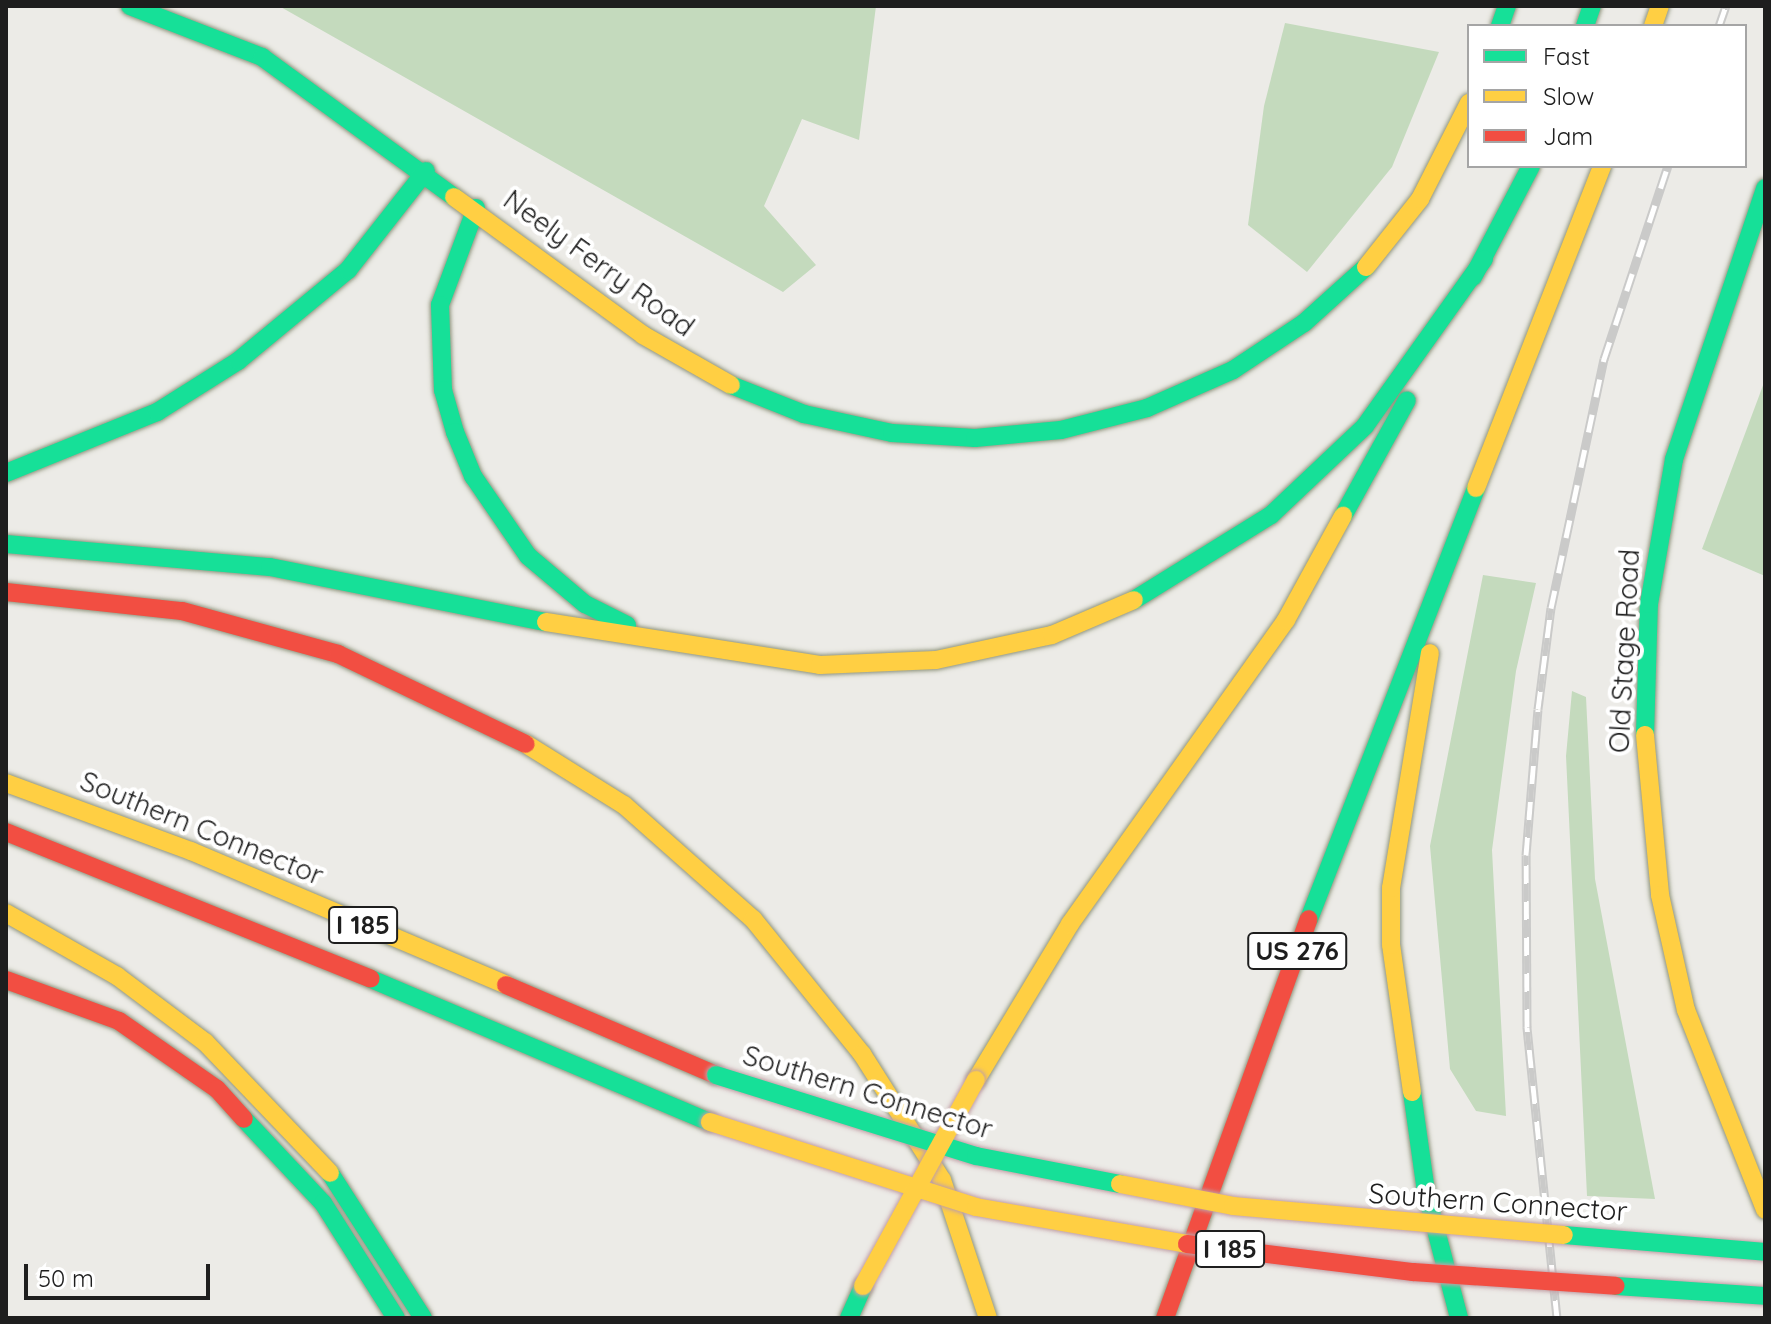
<!DOCTYPE html>
<html>
<head>
<meta charset="utf-8">
<style>
  body { margin:0 }
  #map { position:relative; width:1771px; height:1324px; overflow:hidden; background:#ecebe7; font-family:Quicksand,sans-serif }
  div>[style] { position:absolute }
  .forest>* { inset:0; background:#c4dabd }
  .roads { filter:drop-shadow(0 0 2px #91967f) drop-shadow(0 0 2px #91967f) }
  .fast>* { height:18px; margin:-9px; padding:0 9px; transform-origin:9px; border-radius:9px; background:#16e098 }
  .slow>* { height:18px; margin:-9px; padding:0 9px; transform-origin:9px; border-radius:9px; background:#ffcf43 }
  .jam>* { height:18px; margin:-9px; padding:0 9px; transform-origin:9px; border-radius:9px; background:#f24e42 }
  .rail>* { height:9px; margin-top:-4.5px; transform-origin:0; background:repeating-linear-gradient(90deg,#fff 0 18px,#cacac9 0 36px); box-sizing:border-box; border-block:2px solid #cacac9 }
  .bridges { filter:drop-shadow(0 0 2px #c19fa5) drop-shadow(0 0 2px #c19fa5) }
  .fast-bridge>* { height:18px; margin:-9px; padding:0 9px; transform-origin:9px; border-radius:9px; background:#16e098 }
  .slow-bridge>* { height:18px; margin:-9px; padding:0 9px; transform-origin:9px; border-radius:9px; background:#ffcf43 }
  .jam-bridge>* { height:18px; margin:-9px; padding:0 9px; transform-origin:9px; border-radius:9px; background:#f24e42 }
  span { translate:-50% -50%; white-space:nowrap; text-align:center; line-height:1.15; -webkit-text-stroke:8px #fff; paint-order:stroke }
  .shield-label span { padding:2px 6px; background:#fff; border:2px solid; border-radius:6px; -webkit-text-stroke-width:0 }
  .shield-label { font-size:26px; color:#1e1e1e; font-weight:700 }
  .street-label { font-size:28px; color:#1e1e1e }
  .frame { position:absolute; inset:0; border:8px solid #1e1e1e; pointer-events:none }
  .legend { position:absolute; left:1467px; top:24px; width:280px; height:144px; box-sizing:border-box; background:#fff; border:2px solid #a5a5a5; margin:0; padding:10px 14px; list-style:none; font-size:24px; color:#1e1e1e }
  .legend li { display:flex; align-items:center; gap:16px; height:40px }
  .legend b { width:40px; border:2px solid #a5a5a5 }
  .scale { position:absolute; left:24px; top:1264px; width:186px; height:36px; box-sizing:border-box; border:4px solid #1e1e1e; border-top:0; padding-left:10px; font-size:24px; line-height:28px; white-space:nowrap; color:#1e1e1e; -webkit-text-stroke:6px #fff; paint-order:stroke }
</style>
</head>
<body>
<div id="map">
  <div class="forest">
    <div style="clip-path:polygon(279px 6px,876px 6px,859px 140px,802px 119px,764px 206px,816px 265px,783px 292px)"></div>
    <div style="clip-path:polygon(1285px 23px,1439px 52px,1392px 167px,1307px 272px,1248px 225px,1264px 106px)"></div>
    <div style="clip-path:polygon(1765px 380px,1765px 576px,1702px 549px)"></div>
    <div style="clip-path:polygon(1483px 575px,1536px 583px,1516px 671px,1492px 850px,1506px 1116px,1476px 1111px,1450px 1069px,1430px 846px)"></div>
    <div style="clip-path:polygon(1572px 691px,1586px 697px,1595px 879px,1655px 1199px,1587px 1196px,1566px 756px)"></div>
  </div>
  <div class="roads">
    <div class="fast">
      <div style="left:130px;top:6px;width:142px;rotate:21.1deg"></div>
      <div style="left:262px;top:57px;width:238px;rotate:36.1deg"></div>
      <div style="left:1500px;top:26px;width:21px;rotate:-71deg"></div>
      <div style="left:1585px;top:26px;width:21px;rotate:-71deg"></div>
      <div style="left:476px;top:208px;width:103px;rotate:110.4deg"></div>
      <div style="left:440px;top:305px;width:85px;rotate:88deg"></div>
      <div style="left:443px;top:390px;width:44px;rotate:74.1deg"></div>
      <div style="left:455px;top:432px;width:48px;rotate:67.8deg"></div>
      <div style="left:473px;top:476px;width:97px;rotate:55.5deg"></div>
      <div style="left:528px;top:556px;width:75px;rotate:40.1deg"></div>
      <div style="left:585px;top:604px;width:47px;rotate:26.6deg"></div>
      <div style="left:1473px;top:277px;width:125px;rotate:-62.4deg"></div>
      <div style="left:731px;top:385px;width:79px;rotate:21.7deg"></div>
      <div style="left:804px;top:414px;width:90px;rotate:12.2deg"></div>
      <div style="left:892px;top:433px;width:83px;rotate:3.4deg"></div>
      <div style="left:975px;top:438px;width:86px;rotate:-5.3deg"></div>
      <div style="left:1061px;top:430px;width:89px;rotate:-14.3deg"></div>
      <div style="left:1147px;top:408px;width:94px;rotate:-23.8deg"></div>
      <div style="left:1233px;top:370px;width:85px;rotate:-33.5deg"></div>
      <div style="left:1304px;top:323px;width:84px;rotate:-42.1deg"></div>
      <div style="left:6px;top:473px;width:163px;rotate:-22deg"></div>
      <div style="left:157px;top:412px;width:96px;rotate:-32.2deg"></div>
      <div style="left:238px;top:361px;width:143px;rotate:-39.6deg"></div>
      <div style="left:348px;top:270px;width:126px;rotate:-51.8deg"></div>
      <div style="left:1343px;top:516px;width:132px;rotate:-61.1deg"></div>
      <div style="left:6px;top:544px;width:265px;rotate:5deg"></div>
      <div style="left:270px;top:567px;width:281px;rotate:11.3deg"></div>
      <div style="left:1134px;top:600px;width:161px;rotate:-31.8deg"></div>
      <div style="left:1271px;top:515px;width:129px;rotate:-43.4deg"></div>
      <div style="left:1365px;top:426px;width:205px;rotate:-54.5deg"></div>
      <div style="left:1645px;top:735px;width:131px;rotate:-88.3deg"></div>
      <div style="left:1649px;top:604px;width:147px;rotate:-80.2deg"></div>
      <div style="left:1674px;top:459px;width:286px;rotate:-71.4deg"></div>
      <div style="left:1309px;top:919px;width:462px;rotate:-68.8deg"></div>
      <div style="left:371px;top:979px;width:368px;rotate:22.9deg"></div>
      <div style="left:1412px;top:1092px;width:101px;rotate:82deg"></div>
      <div style="left:1426px;top:1192px;width:130px;rotate:75.3deg"></div>
      <div style="left:244px;top:1119px;width:115px;rotate:46.8deg"></div>
      <div style="left:323px;top:1203px;width:136px;rotate:57.6deg"></div>
      <div style="left:330px;top:1173px;width:172px;rotate:57.3deg"></div>
      <div style="left:849px;top:1318px;width:35px;rotate:-66deg"></div>
    </div>
    <div class="slow">
      <div style="left:1653px;top:26px;width:21px;rotate:-71deg"></div>
      <div style="left:454px;top:197px;width:234px;rotate:36.1deg"></div>
      <div style="left:643px;top:335px;width:101px;rotate:29.6deg"></div>
      <div style="left:1366px;top:267px;width:87px;rotate:-51.5deg"></div>
      <div style="left:1420px;top:199px;width:108px;rotate:-63deg"></div>
      <div style="left:1476px;top:488px;width:346px;rotate:-68.6deg"></div>
      <div style="left:546px;top:622px;width:277px;rotate:8.9deg"></div>
      <div style="left:820px;top:665px;width:116px;rotate:-2.5deg"></div>
      <div style="left:936px;top:660px;width:119px;rotate:-12.2deg"></div>
      <div style="left:1052px;top:635px;width:89px;rotate:-23.1deg"></div>
      <div style="left:1645px;top:735px;width:161px;rotate:84.6deg"></div>
      <div style="left:1660px;top:895px;width:118px;rotate:77.3deg"></div>
      <div style="left:1686px;top:1010px;width:215px;rotate:68.4deg"></div>
      <div style="left:526px;top:744px;width:115px;rotate:31.9deg"></div>
      <div style="left:624px;top:805px;width:172px;rotate:41.5deg"></div>
      <div style="left:753px;top:919px;width:174px;rotate:51.1deg"></div>
      <div style="left:862px;top:1054px;width:149px;rotate:57.6deg"></div>
      <div style="left:942px;top:1180px;width:145px;rotate:71.6deg"></div>
      <div style="left:6px;top:783px;width:197px;rotate:20.2deg"></div>
      <div style="left:191px;top:851px;width:342px;rotate:23deg"></div>
      <div style="left:6px;top:913px;width:128px;rotate:29.6deg"></div>
      <div style="left:117px;top:976px;width:110px;rotate:36.9deg"></div>
      <div style="left:205px;top:1042px;width:181px;rotate:46.3deg"></div>
      <div style="left:976px;top:1080px;width:182px;rotate:-58.9deg"></div>
      <div style="left:1070px;top:924px;width:373px;rotate:-54.6deg"></div>
      <div style="left:1286px;top:620px;width:119px;rotate:-61.3deg"></div>
      <div style="left:1412px;top:1092px;width:148px;rotate:-98.1deg"></div>
      <div style="left:1391px;top:945px;width:57px;rotate:-90deg"></div>
      <div style="left:1391px;top:888px;width:238px;rotate:-80.6deg"></div>
    </div>
    <div class="jam">
      <div style="left:6px;top:592px;width:177px;rotate:6.2deg"></div>
      <div style="left:182px;top:611px;width:162px;rotate:15.4deg"></div>
      <div style="left:338px;top:654px;width:208px;rotate:25.6deg"></div>
      <div style="left:6px;top:832px;width:393px;rotate:21.9deg"></div>
      <div style="left:6px;top:980px;width:120px;rotate:19.9deg"></div>
      <div style="left:119px;top:1021px;width:119px;rotate:34.8deg"></div>
      <div style="left:217px;top:1089px;width:40px;rotate:48deg"></div>
      <div style="left:506px;top:985px;width:228px;rotate:23.2deg"></div>
      <div style="left:1165px;top:1318px;width:424px;rotate:-70.2deg"></div>
    </div>
  </div>
  <div class="rail">
    <div style="left:1719px;top:26px;width:21px;rotate:-71deg"></div>
    <div style="left:1557px;top:1318px;width:293px;rotate:-95.9deg"></div>
    <div style="left:1527px;top:1027px;width:172px;rotate:-90.3deg"></div>
    <div style="left:1526px;top:855px;width:146px;rotate:-85.3deg"></div>
    <div style="left:1538px;top:709px;width:102px;rotate:-82.7deg"></div>
    <div style="left:1551px;top:608px;width:255px;rotate:-78deg"></div>
    <div style="left:1604px;top:359px;width:203px;rotate:-71.7deg"></div>
  </div>
  <div class="bridges">
    <div class="fast-bridge">
      <div style="left:716px;top:1075px;width:272px;rotate:17.3deg"></div>
      <div style="left:976px;top:1156px;width:147px;rotate:11deg"></div>
      <div style="left:1564px;top:1235px;width:202px;rotate:4.8deg"></div>
      <div style="left:1616px;top:1286px;width:149px;rotate:3.8deg"></div>
    </div>
    <div class="slow-bridge">
      <div style="left:710px;top:1122px;width:279px;rotate:17.7deg"></div>
      <div style="left:976px;top:1207px;width:214px;rotate:9.9deg"></div>
      <div style="left:1120px;top:1184px;width:115px;rotate:11deg"></div>
      <div style="left:1233px;top:1206px;width:332px;rotate:5deg"></div>
      <div style="left:863px;top:1286px;width:235px;rotate:-61.3deg"></div>
    </div>
    <div class="jam-bridge">
      <div style="left:1187px;top:1244px;width:228px;rotate:7.1deg"></div>
      <div style="left:1413px;top:1272px;width:203px;rotate:3.9deg"></div>
    </div>
  </div>
  <div class="shield-label">
    <span style="left:363px;top:925px">I 185</span>
    <span style="left:1297px;top:951px">US 276</span>
    <span style="left:1230px;top:1249px">I 185</span>
  </div>
  <div class="street-label">
    <span style="left:599px;top:263px;rotate:36deg">Neely Ferry Road</span>
    <span style="left:1624px;top:651px;rotate:-87deg">Old Stage Road</span>
    <span style="left:202px;top:828px;rotate:22deg">Southern Connector</span>
    <span style="left:868px;top:1092px;rotate:17deg">Southern Connector</span>
    <span style="left:1498px;top:1202px;rotate:4deg">Southern Connector</span>
  </div>
  <div class="frame"></div>
  <ul class="legend">
  <li><b style="height:10px;background:#16e098"></b>Fast</li>
  <li><b style="height:10px;background:#ffcf43"></b>Slow</li>
  <li><b style="height:10px;background:#f24e42"></b>Jam</li>
  </ul>
  <div class="scale">50 m</div>
</div>
</body>
</html>
